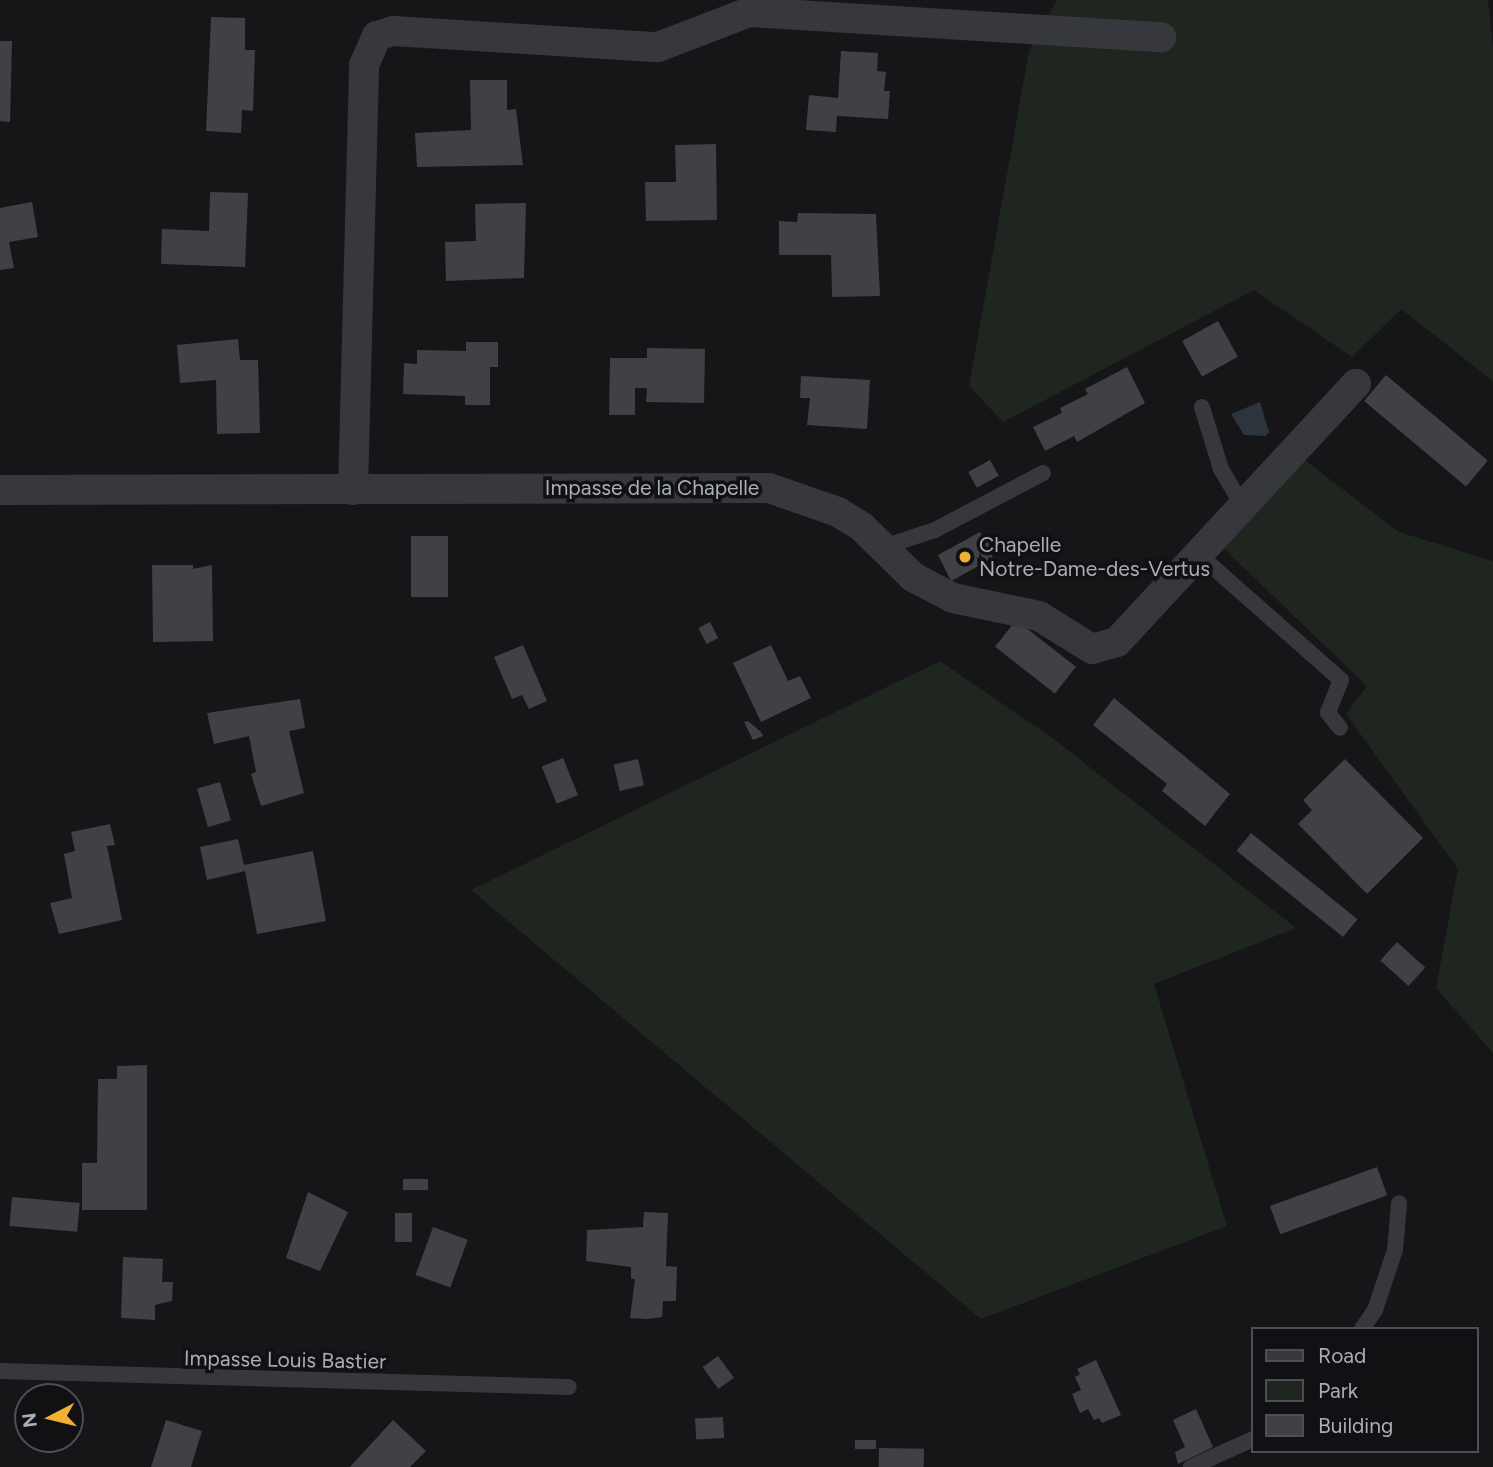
<!DOCTYPE html>
<html>
<head>
<meta charset="utf-8">
<style>
  body { margin:0 }
  #map { position:relative; width:1493px; height:1467px; overflow:hidden; background:#161618; font-family:Figtree,sans-serif }
  div>[style] { position:absolute }
  .green>* { inset:0; background:#1e261f }
  .water>* { inset:0; background:#2c353c }
  .building>* { inset:0; background:#404145; transform-origin:0 0 }
  .service>* { height:16px; margin:-8px; padding:0 8px; transform-origin:8px; border-radius:8px; background:#37383d }
  .minor>* { height:30px; margin:-15px; padding:0 15px; transform-origin:15px; border-radius:15px; background:#37383d }
  .dots>* { width:19px; height:19px; translate:-50% -50%; box-sizing:border-box; border:4px solid #111113; border-radius:50% }
  span { translate:-50% -50%; white-space:nowrap; text-align:center; line-height:1.15; -webkit-text-stroke:7px #111113; paint-order:stroke }
  .street-label { font-size:21px; color:#a8adb8 }
  .poi-label { font-size:21px; color:#a8adb8 }
  .left { translate:0 -50%; text-align:left }
  .legend { position:absolute; left:1251px; top:1327px; width:228px; height:126px; box-sizing:border-box; background:#111113; border:2px solid #4d4f55; margin:0; padding:9px 12px; list-style:none; font-size:21px; color:#a8adb8 }
  .legend li { display:flex; align-items:center; gap:14px; height:35px }
  .legend b { width:35px; border:2px solid #4d4f55 }
  .north { position:absolute; left:14px; top:1383px; width:70px; height:70px; box-sizing:border-box; background:#111113; border:2px solid #4d4f55; border-radius:50%; rotate:263deg; font-size:19px; font-weight:700; line-height:28px; text-align:center; color:#a8adb8 }
  .north::after { content:''; display:block; margin:auto; width:24px; height:32px; background:#f2b134; clip-path:polygon(50% 0,100% 100%,50% 72%,0 100%) }
</style>
</head>
<body>
<div id="map">
  <div class="green">
    <div style="clip-path:polygon(1057px 0,1488px 0,1493px 48px,1493px 381px,1401px 309px,1352px 357px,1254px 290px,1003px 422px,969px 386px,1029px 51px)"></div>
    <div style="clip-path:polygon(1302px 458px,1399px 532px,1493px 561px,1493px 1053px,1436px 988px,1458px 869px,1346px 714px,1367px 686px,1222px 547px)"></div>
    <div style="clip-path:polygon(940px 661px,1051px 737px,1296px 928px,1154px 984px,1227px 1226px,981px 1319px,471px 890px)"></div>
  </div>
  <div class="water">
    <div style="clip-path:polygon(1260px 402px,1269px 432px,1266px 436px,1244px 435px,1231px 414px)"></div>
  </div>
  <div class="building">
    <div style="clip-path:polygon(211px 17px,245px 18px,245px 50px,255px 50px,253px 111px,242px 110px,241px 133px,206px 131px)"></div>
    <div style="clip-path:polygon(0 41px,12px 41px,10px 122px,0 121px)"></div>
    <div style="clip-path:polygon(841px 51px,878px 53px,877px 71px,886px 72px,884px 91px,890px 91px,888px 119px,837px 116px,836px 132px,806px 130px,809px 95px,838px 98px)"></div>
    <div style="clip-path:polygon(470px 80px,507px 80px,507px 110px,516px 109px,523px 165px,417px 167px,415px 133px,471px 130px)"></div>
    <div style="clip-path:polygon(716px 144px,717px 220px,646px 221px,645px 182px,676px 182px,675px 145px)"></div>
    <div style="clip-path:polygon(210px 192px,248px 193px,245px 267px,161px 264px,162px 229px,209px 231px)"></div>
    <div style="clip-path:polygon(32px 202px,38px 237px,9px 242px,14px 268px,0 270px,0 208px)"></div>
    <div style="clip-path:polygon(526px 203px,524px 278px,446px 281px,445px 242px,476px 241px,475px 204px)"></div>
    <div style="clip-path:polygon(798px 213px,876px 214px,880px 296px,832px 297px,831px 255px,779px 255px,779px 221px,797px 222px)"></div>
    <div style="left:1218px;top:321px;width:41px;height:41px;rotate:61deg"></div>
    <div style="clip-path:polygon(238px 339px,240px 360px,258px 360px,260px 433px,217px 434px,216px 380px,180px 383px,177px 345px)"></div>
    <div style="clip-path:polygon(466px 342px,498px 342px,498px 367px,490px 367px,490px 405px,465px 405px,465px 396px,403px 394px,404px 363px,417px 364px,417px 350px,466px 351px)"></div>
    <div style="clip-path:polygon(647px 348px,705px 349px,704px 403px,646px 402px,647px 388px,635px 388px,635px 415px,609px 415px,610px 358px,647px 358px)"></div>
    <div style="clip-path:polygon(1127px 367px,1145px 403px,1077px 442px,1074px 436px,1045px 451px,1033px 427px,1062px 413px,1060px 408px,1088px 394px,1085px 389px)"></div>
    <div style="left:1386px;top:375px;width:133px;height:34px;rotate:40deg"></div>
    <div style="clip-path:polygon(801px 376px,870px 380px,867px 429px,807px 425px,810px 398px,800px 398px)"></div>
    <div style="left:990px;top:460px;width:18px;height:25px;rotate:61deg"></div>
    <div style="clip-path:polygon(980px 532px,984px 540px,991px 536px,997px 546px,990px 551px,993px 558px,951px 581px,938px 555px)"></div>
    <div style="left:411px;top:536px;width:37px;height:61px"></div>
    <div style="clip-path:polygon(152px 565px,193px 565px,193px 569px,212px 565px,213px 641px,153px 642px)"></div>
    <div style="left:1016px;top:620px;width:76px;height:34px;rotate:38deg"></div>
    <div style="left:710px;top:622px;width:18px;height:13px;rotate:63deg"></div>
    <div style="clip-path:polygon(523px 645px,547px 701px,529px 709px,522px 695px,512px 699px,494px 657px)"></div>
    <div style="clip-path:polygon(771px 645px,788px 681px,800px 676px,811px 698px,761px 722px,733px 663px)"></div>
    <div style="clip-path:polygon(1114px 698px,1230px 794px,1205px 826px,1162px 791px,1167px 784px,1093px 725px)"></div>
    <div style="clip-path:polygon(300px 699px,305px 728px,289px 731px,304px 793px,261px 806px,251px 774px,256px 772px,249px 736px,214px 744px,207px 713px)"></div>
    <div style="clip-path:polygon(748px 721px,761px 732px,763px 736px,753px 740px,744px 722px)"></div>
    <div style="left:563px;top:758px;width:40px;height:23px;rotate:68deg"></div>
    <div style="left:638px;top:759px;width:27px;height:25px;rotate:77deg"></div>
    <div style="clip-path:polygon(1345px 759px,1423px 838px,1367px 894px,1298px 824px,1312px 810px,1303px 800px)"></div>
    <div style="left:220px;top:782px;width:40px;height:24px;rotate:74deg"></div>
    <div style="clip-path:polygon(110px 824px,115px 845px,107px 846px,122px 920px,59px 934px,50px 903px,72px 898px,64px 854px,75px 851px,71px 832px)"></div>
    <div style="left:1251px;top:833px;width:137px;height:23px;rotate:39deg"></div>
    <div style="clip-path:polygon(238px 839px,244px 865px,313px 851px,326px 921px,257px 934px,245px 871px,207px 880px,200px 847px)"></div>
    <div style="left:1397px;top:942px;width:38px;height:25px;rotate:42deg"></div>
    <div style="clip-path:polygon(147px 1065px,147px 1210px,82px 1210px,82px 1163px,97px 1163px,98px 1079px,117px 1079px,117px 1066px)"></div>
    <div style="left:1377px;top:1167px;width:30px;height:114px;rotate:70deg"></div>
    <div style="left:403px;top:1179px;width:25px;height:11px"></div>
    <div style="clip-path:polygon(308px 1192px,348px 1212px,320px 1271px,286px 1258px)"></div>
    <div style="left:12px;top:1197px;width:68px;height:29px;rotate:5deg"></div>
    <div style="clip-path:polygon(644px 1212px,668px 1213px,666px 1266px,677px 1267px,676px 1301px,663px 1301px,662px 1317px,648px 1319px,630px 1318px,635px 1279px,631px 1279px,631px 1267px,586px 1261px,587px 1230px,643px 1227px)"></div>
    <div style="left:395px;top:1213px;width:17px;height:29px"></div>
    <div style="left:433px;top:1227px;width:37px;height:51px;rotate:20deg"></div>
    <div style="clip-path:polygon(123px 1257px,163px 1259px,162px 1282px,173px 1282px,172px 1301px,155px 1305px,155px 1320px,121px 1318px)"></div>
    <div style="left:718px;top:1356px;width:27px;height:19px;rotate:54deg"></div>
    <div style="clip-path:polygon(1096px 1360px,1121px 1415px,1102px 1423px,1099px 1418px,1094px 1420px,1088px 1409px,1080px 1413px,1072px 1394px,1081px 1390px,1075px 1377px,1080px 1374px,1077px 1369px)"></div>
    <div style="clip-path:polygon(1196px 1409px,1213px 1447px,1178px 1464px,1175px 1452px,1185px 1447px,1173px 1420px)"></div>
    <div style="left:723px;top:1417px;width:21px;height:28px;rotate:87deg"></div>
    <div style="clip-path:polygon(166px 1420px,202px 1431px,191px 1467px,151px 1467px)"></div>
    <div style="clip-path:polygon(393px 1420px,426px 1451px,410px 1467px,350px 1467px)"></div>
    <div style="left:855px;top:1440px;width:21px;height:9px"></div>
    <div style="left:879px;top:1448px;width:45px;height:19px;rotate:1deg"></div>
  </div>
  <div class="service">
    <div style="left:1202px;top:407px;width:65px;rotate:73deg"></div>
    <div style="left:1221px;top:469px;width:42px;rotate:59.7deg"></div>
    <div style="left:883px;top:547px;width:55px;rotate:-18.1deg"></div>
    <div style="left:935px;top:530px;width:122px;rotate:-27.8deg"></div>
    <div style="left:1197px;top:553px;width:192px;rotate:41.4deg"></div>
    <div style="left:1341px;top:680px;width:35px;rotate:112deg"></div>
    <div style="left:1328px;top:713px;width:19px;rotate:51deg"></div>
    <div style="left:1362px;top:1329px;width:23px;rotate:-56deg"></div>
    <div style="left:1375px;top:1310px;width:63px;rotate:-71.6deg"></div>
    <div style="left:1395px;top:1250px;width:47px;rotate:-85.1deg"></div>
    <div style="left:0;top:1371px;width:569px;rotate:1.61deg"></div>
    <div style="left:1191px;top:1467px;width:68px;rotate:-24.3deg"></div>
  </div>
  <div class="minor">
    <div style="left:0;top:490px;width:769px;rotate:-0.15deg"></div>
    <div style="left:769px;top:488px;width:73px;rotate:19.2deg"></div>
    <div style="left:838px;top:512px;width:28px;rotate:32deg"></div>
    <div style="left:862px;top:527px;width:71px;rotate:44.4deg"></div>
    <div style="left:913px;top:577px;width:45px;rotate:27.7deg"></div>
    <div style="left:953px;top:598px;width:88px;rotate:11.8deg"></div>
    <div style="left:1039px;top:616px;width:62px;rotate:31.9deg"></div>
    <div style="left:1092px;top:649px;width:26px;rotate:-16deg"></div>
    <div style="left:1117px;top:642px;width:352px;rotate:-47.2deg"></div>
    <div style="left:353px;top:490px;width:425px;rotate:-88.5deg"></div>
    <div style="left:364px;top:65px;width:32px;rotate:-66deg"></div>
    <div style="left:377px;top:36px;width:17px;rotate:-17deg"></div>
    <div style="left:393px;top:31px;width:265px;rotate:3.5deg"></div>
    <div style="left:658px;top:47px;width:97px;rotate:-21deg"></div>
    <div style="left:749px;top:12px;width:413px;rotate:3.5deg"></div>
  </div>
  <div class="dots">
    <div style="left:965px;top:557px;background:#f2b134"></div>
  </div>
  <div class="street-label">
    <span style="left:652px;top:488px">Impasse de la Chapelle</span>
    <span style="left:285px;top:1360px;rotate:1deg">Impasse Louis Bastier</span>
  </div>
  <div class="poi-label">
    <span class="left" style="left:979px;top:557px">Chapelle<br>Notre-Dame-des-Vertus</span>
  </div>
  <ul class="legend">
  <li><b style="height:9px;background:#37383d"></b>Road</li>
  <li><b style="height:19px;background:#1e261f"></b>Park</li>
  <li><b style="height:19px;background:#404145"></b>Building</li>
  </ul>
  <div class="north">N</div>
</div>
</body>
</html>
